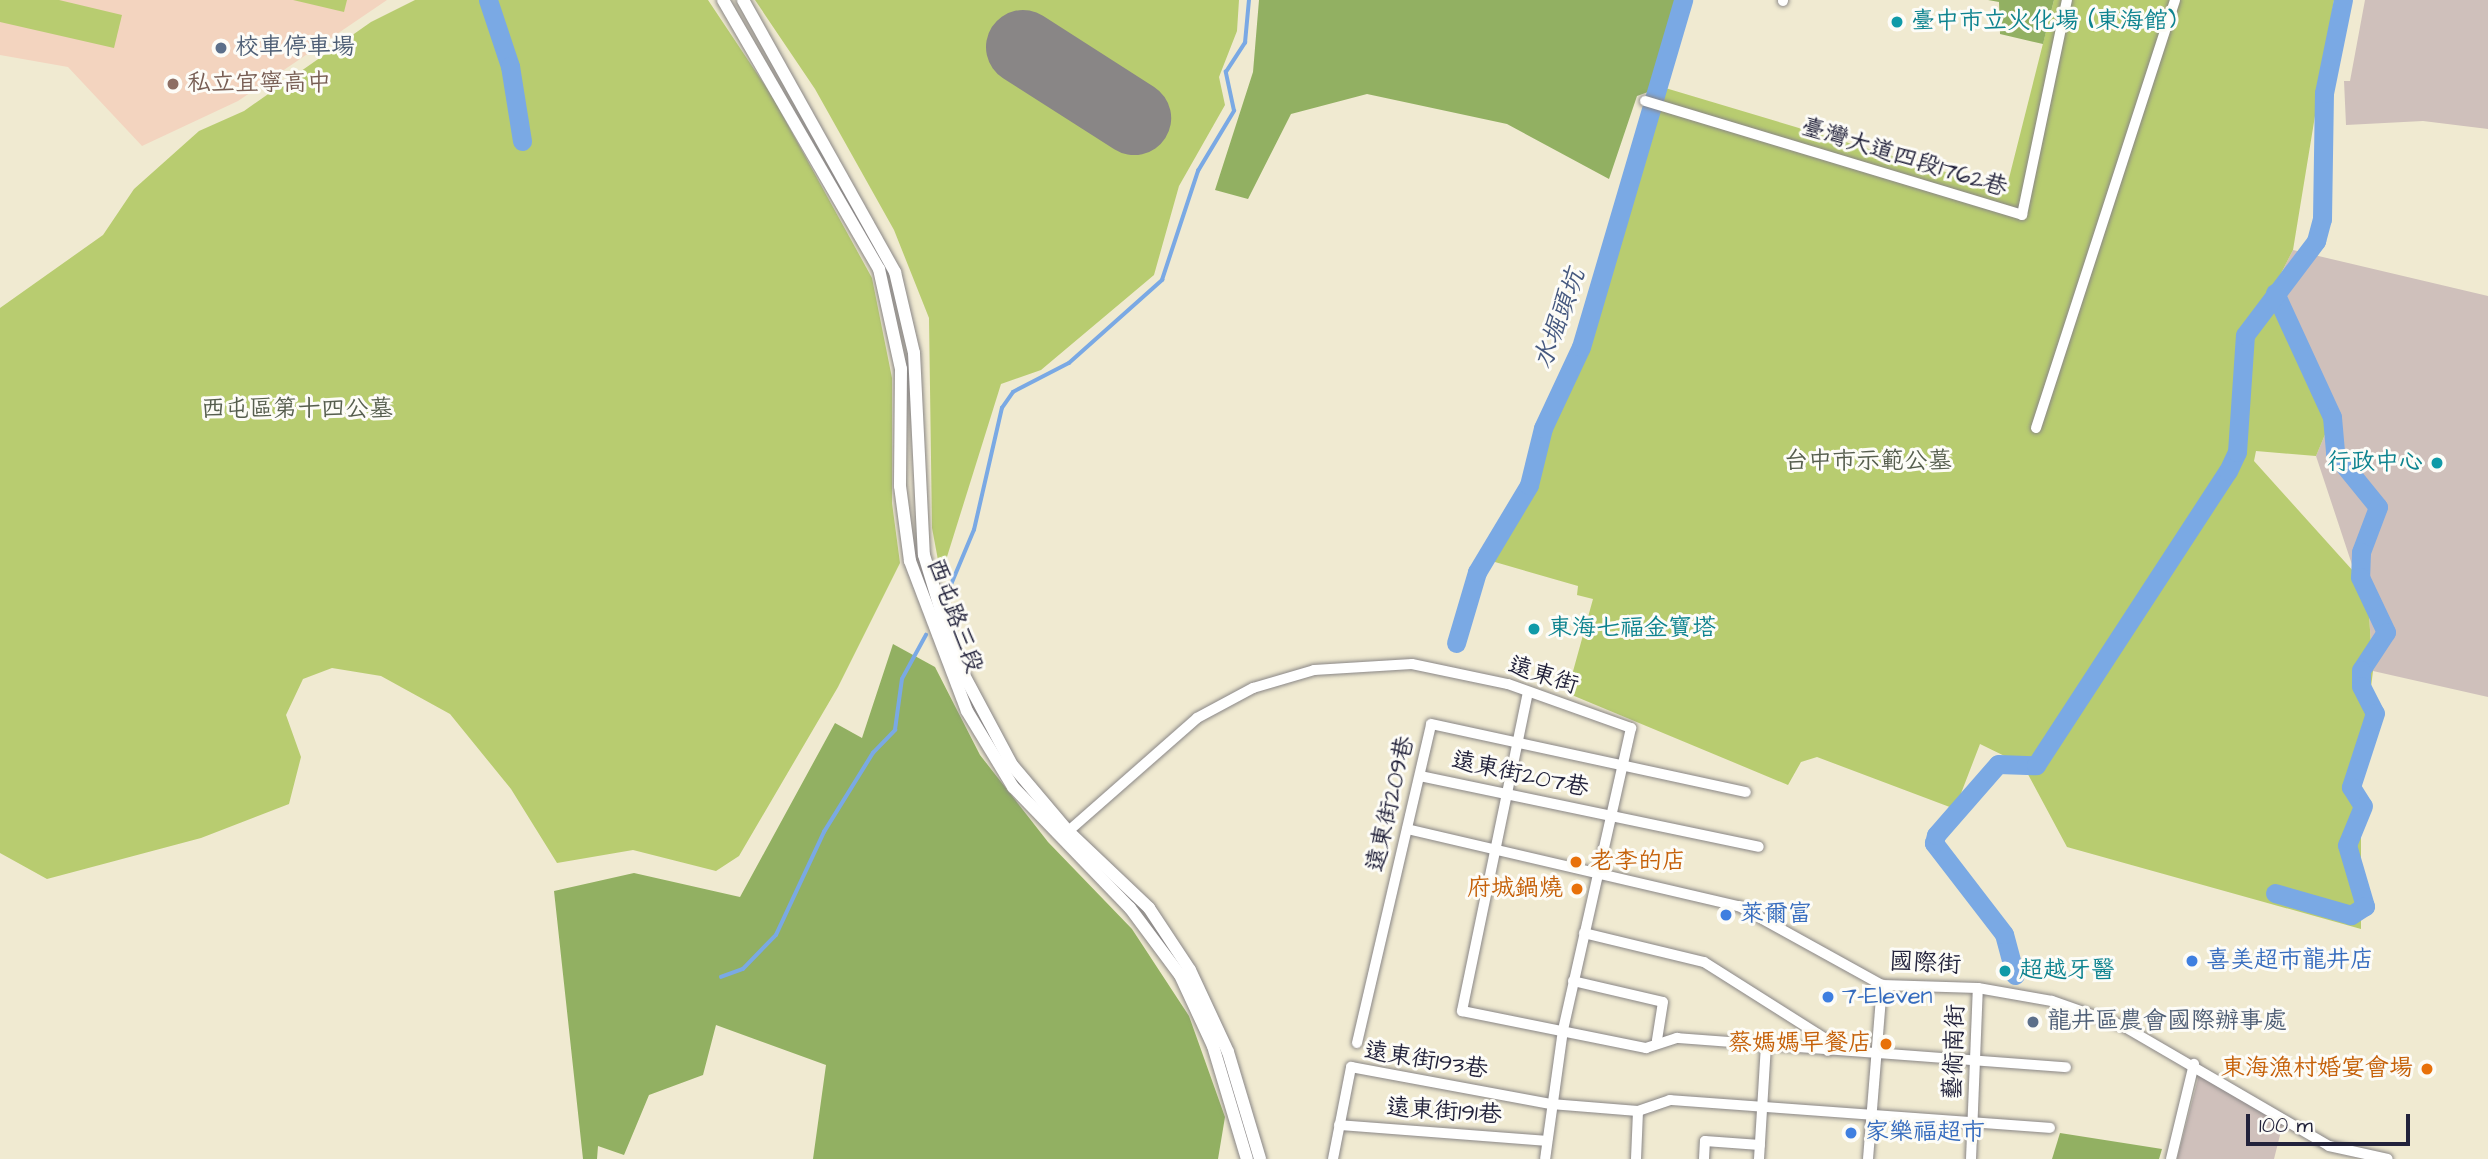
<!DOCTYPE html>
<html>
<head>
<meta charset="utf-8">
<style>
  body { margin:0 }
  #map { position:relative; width:2488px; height:1159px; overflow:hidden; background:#f0ead1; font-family:"Architects Daughter","LXGW WenKai TC",sans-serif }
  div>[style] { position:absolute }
  .built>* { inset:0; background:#f3d4bf }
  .industrial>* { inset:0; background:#cfc0bb }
  .green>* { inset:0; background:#b8cc70 }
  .forest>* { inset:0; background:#92b062 }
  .stream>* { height:3.5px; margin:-1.75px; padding:0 1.75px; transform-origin:1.75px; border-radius:1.75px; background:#7aa9e4 }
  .river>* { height:19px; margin:-9.5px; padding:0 9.5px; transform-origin:9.5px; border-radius:9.5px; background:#7aa9e4 }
  .runway>* { height:74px; margin:-37px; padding:0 37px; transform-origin:37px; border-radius:37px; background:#898686 }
  .roads { filter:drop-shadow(0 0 2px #898686) drop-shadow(0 0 2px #898686) }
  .minor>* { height:10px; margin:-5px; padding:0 5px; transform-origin:5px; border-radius:5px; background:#fff }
  .tertiary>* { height:12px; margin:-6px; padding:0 6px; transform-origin:6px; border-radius:6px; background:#fff }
  .dots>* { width:19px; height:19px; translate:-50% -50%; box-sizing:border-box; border:4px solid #fdfcf7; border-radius:50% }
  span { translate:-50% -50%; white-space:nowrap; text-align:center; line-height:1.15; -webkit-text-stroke:6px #fdfcf7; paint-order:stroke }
  .culture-label { font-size:24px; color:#0d838f }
  .left { translate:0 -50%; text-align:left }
  .right { translate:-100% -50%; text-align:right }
  .service-label { font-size:24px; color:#4e5e75 }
  .education-label { font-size:24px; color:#785e54 }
  .street-label { font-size:24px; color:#22223b }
  .park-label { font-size:24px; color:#565e4e }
  .food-label { font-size:24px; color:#c56008 }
  .shop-label { font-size:24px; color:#366cbe }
  .water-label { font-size:26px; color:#45587f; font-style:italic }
  .scale { position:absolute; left:2246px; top:1114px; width:164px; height:32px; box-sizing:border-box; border:4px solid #22223b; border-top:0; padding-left:9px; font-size:21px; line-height:24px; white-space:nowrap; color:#22223b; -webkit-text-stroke:5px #fdfcf7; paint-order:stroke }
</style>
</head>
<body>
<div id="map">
  <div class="built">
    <div style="clip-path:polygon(0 0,387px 0,238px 101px,142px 146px,68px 67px,0 55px)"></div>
  </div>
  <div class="industrial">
    <div style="clip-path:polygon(2365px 0,2488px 0,2488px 129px,2423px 121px,2346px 125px,2344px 81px,2350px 81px)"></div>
    <div style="clip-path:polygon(2293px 250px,2488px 296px,2488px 697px,2373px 671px,2369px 616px,2316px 456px,2329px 425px,2275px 285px)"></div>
    <div style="clip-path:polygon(2199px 1075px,2283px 1123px,2274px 1159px,2177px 1159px)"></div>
  </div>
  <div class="green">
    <div style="clip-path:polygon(0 0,59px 0,122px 15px,114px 48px,0 22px)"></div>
    <div style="clip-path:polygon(293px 0,347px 0,344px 12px)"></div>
    <div style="clip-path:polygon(415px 0,708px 0,772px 96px,872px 278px,892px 378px,892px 503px,900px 563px,838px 687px,739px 856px,716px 871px,633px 850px,557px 863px,511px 789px,450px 714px,381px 676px,332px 668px,303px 679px,286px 715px,301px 757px,289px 804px,201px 838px,47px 879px,0 853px,0 308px,103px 235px,134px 189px,199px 131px,244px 111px,371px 22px)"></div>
    <div style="clip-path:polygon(755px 0,1239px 0,1237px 31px,1219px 77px,1225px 105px,1179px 186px,1154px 275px,1041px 370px,1001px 384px,941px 576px,932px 528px,929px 318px,894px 230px,815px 89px)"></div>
    <div style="clip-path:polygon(2054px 0,2334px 0,2293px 250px,2275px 285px,2299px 331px,2329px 425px,2316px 456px,2256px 451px,2254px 461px,2354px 572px,2369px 616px,2373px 671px,2361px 769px,2361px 929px,2067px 847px,2023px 765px,1980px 744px,1955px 809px,1817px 757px,1801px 762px,1788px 785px,1567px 693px,1593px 599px,1577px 595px,1578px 586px,1488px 560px,1533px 485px,1546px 429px,1585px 347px,1662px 87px,2006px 190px)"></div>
  </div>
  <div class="forest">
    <div style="clip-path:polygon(1259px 0,1691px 0,1662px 87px,1637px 96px,1609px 179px,1507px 124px,1367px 94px,1291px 114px,1248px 199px,1215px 190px,1253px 72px)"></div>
    <div style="clip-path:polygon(1988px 0,2054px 0,2043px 44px,2000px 34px,1999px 2px)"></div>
    <div style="clip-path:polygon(893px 644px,935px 667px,980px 755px,1048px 842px,1132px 929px,1189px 1016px,1225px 1117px,1218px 1159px,813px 1159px,826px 1065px,716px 1025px,703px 1075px,649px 1095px,624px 1155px,598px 1146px,597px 1159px,583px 1159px,554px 891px,634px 873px,740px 897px,835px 723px,862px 738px)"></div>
    <div style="clip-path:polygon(2060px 1133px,2162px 1149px,2159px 1159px,2052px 1159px)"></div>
  </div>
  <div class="stream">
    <div style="left:943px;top:604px;width:80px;rotate:-67.3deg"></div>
    <div style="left:974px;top:530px;width:125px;rotate:-77.1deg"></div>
    <div style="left:1002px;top:408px;width:19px;rotate:-55deg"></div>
    <div style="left:1013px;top:392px;width:63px;rotate:-27.4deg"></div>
    <div style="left:1069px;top:363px;width:125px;rotate:-41.7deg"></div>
    <div style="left:1162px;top:280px;width:115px;rotate:-71.7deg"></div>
    <div style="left:1198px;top:171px;width:70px;rotate:-59deg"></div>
    <div style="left:1234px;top:111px;width:40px;rotate:-102deg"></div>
    <div style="left:1226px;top:72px;width:35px;rotate:-57deg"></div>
    <div style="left:1245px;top:43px;width:43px;rotate:-84.7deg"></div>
    <div style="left:721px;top:977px;width:23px;rotate:-20deg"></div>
    <div style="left:743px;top:969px;width:47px;rotate:-45.9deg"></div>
    <div style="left:776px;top:935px;width:114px;rotate:-65deg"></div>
    <div style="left:824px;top:832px;width:93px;rotate:-58.2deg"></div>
    <div style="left:873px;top:753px;width:32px;rotate:-46deg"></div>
    <div style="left:895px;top:730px;width:51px;rotate:-82.2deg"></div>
    <div style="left:902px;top:679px;width:50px;rotate:-61.4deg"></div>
  </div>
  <div class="river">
    <div style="left:488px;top:0;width:70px;rotate:71.6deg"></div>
    <div style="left:510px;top:66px;width:76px;rotate:80.9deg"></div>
    <div style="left:2275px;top:293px;width:136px;rotate:65.3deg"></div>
    <div style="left:2332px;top:417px;width:37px;rotate:85deg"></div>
    <div style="left:2335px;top:454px;width:68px;rotate:50.9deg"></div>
    <div style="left:2378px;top:507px;width:48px;rotate:110.7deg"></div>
    <div style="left:2361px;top:552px;width:25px;rotate:92deg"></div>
    <div style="left:2360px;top:577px;width:61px;rotate:64.7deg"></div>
    <div style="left:2386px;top:632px;width:45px;rotate:123.3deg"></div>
    <div style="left:2361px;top:670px;width:16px;rotate:90deg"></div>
    <div style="left:2361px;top:686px;width:30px;rotate:63deg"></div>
    <div style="left:2375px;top:713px;width:78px;rotate:108deg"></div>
    <div style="left:2351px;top:787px;width:22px;rotate:58deg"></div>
    <div style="left:2363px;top:806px;width:42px;rotate:112.3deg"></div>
    <div style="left:2347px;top:845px;width:64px;rotate:73.6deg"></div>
    <div style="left:2365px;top:906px;width:17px;rotate:147deg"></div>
    <div style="left:2351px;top:915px;width:79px;rotate:-163.9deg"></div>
    <div style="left:1456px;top:643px;width:74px;rotate:-73.5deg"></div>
    <div style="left:1477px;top:572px;width:101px;rotate:-59.1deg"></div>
    <div style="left:1529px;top:485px;width:59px;rotate:-76.2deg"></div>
    <div style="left:1543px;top:428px;width:89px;rotate:-64.9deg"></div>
    <div style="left:1581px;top:347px;width:362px;rotate:-73.6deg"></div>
    <div style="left:2015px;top:975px;width:42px;rotate:-105deg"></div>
    <div style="left:2004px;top:934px;width:115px;rotate:-127.6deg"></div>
    <div style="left:1934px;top:843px;width:8px;rotate:-76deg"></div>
    <div style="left:1936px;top:835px;width:94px;rotate:-48.9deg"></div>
    <div style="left:1998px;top:764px;width:38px;rotate:2deg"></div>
    <div style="left:2036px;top:765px;width:351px;rotate:-56.9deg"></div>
    <div style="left:2228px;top:471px;width:21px;rotate:-65deg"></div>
    <div style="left:2237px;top:452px;width:117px;rotate:-86.1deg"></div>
    <div style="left:2245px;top:335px;width:118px;rotate:-52.9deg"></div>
    <div style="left:2316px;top:241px;width:23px;rotate:-75deg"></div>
    <div style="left:2322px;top:219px;width:126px;rotate:-89.1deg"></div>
    <div style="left:2324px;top:93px;width:95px;rotate:-78.5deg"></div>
  </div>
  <div class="runway">
    <div style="left:1023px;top:47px;width:132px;rotate:32.6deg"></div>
  </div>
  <div class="roads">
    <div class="minor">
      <div style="left:1783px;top:1px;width:1px;rotate:-90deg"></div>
      <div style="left:1645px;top:101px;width:394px;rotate:16.8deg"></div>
      <div style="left:2022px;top:215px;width:220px;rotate:-78.2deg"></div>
      <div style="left:2036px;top:428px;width:450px;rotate:-72deg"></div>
      <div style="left:1528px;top:692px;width:326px;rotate:101.7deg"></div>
      <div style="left:1462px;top:1011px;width:188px;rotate:11.4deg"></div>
      <div style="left:1646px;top:1048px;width:33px;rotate:-18deg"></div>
      <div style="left:1677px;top:1038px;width:390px;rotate:4.3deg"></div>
      <div style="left:1420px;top:776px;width:346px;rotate:11.8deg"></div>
      <div style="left:1407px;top:829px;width:341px;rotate:13.1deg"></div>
      <div style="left:1739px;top:906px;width:163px;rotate:28.9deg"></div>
      <div style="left:1882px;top:985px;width:96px;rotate:1.8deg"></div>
      <div style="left:1978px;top:988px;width:75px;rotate:10deg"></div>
      <div style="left:2052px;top:1001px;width:75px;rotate:19.4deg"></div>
      <div style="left:2123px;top:1026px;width:238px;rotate:30.2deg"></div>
      <div style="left:2329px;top:1146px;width:60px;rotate:12.4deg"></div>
      <div style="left:1064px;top:835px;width:177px;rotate:-41.3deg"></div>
      <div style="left:1197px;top:718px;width:64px;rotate:-28.2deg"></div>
      <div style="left:1253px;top:688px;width:64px;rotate:-16.4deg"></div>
      <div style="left:1314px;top:670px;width:98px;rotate:-3.5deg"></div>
      <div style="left:1412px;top:664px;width:98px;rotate:11.8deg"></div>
      <div style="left:1508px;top:684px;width:131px;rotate:19.7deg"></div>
      <div style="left:1631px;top:728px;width:310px;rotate:102.7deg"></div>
      <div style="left:1563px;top:1030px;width:130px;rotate:97.9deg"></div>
      <div style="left:1584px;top:933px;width:123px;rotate:13.6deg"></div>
      <div style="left:1704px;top:962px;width:144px;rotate:32.3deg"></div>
      <div style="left:1826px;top:1039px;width:12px;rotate:81deg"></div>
      <div style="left:1573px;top:981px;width:92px;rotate:13.1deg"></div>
      <div style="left:1663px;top:1002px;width:39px;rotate:99deg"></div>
      <div style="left:1357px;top:1043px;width:327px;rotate:-76.9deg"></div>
      <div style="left:1431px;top:724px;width:322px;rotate:12.2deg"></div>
      <div style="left:1339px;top:1125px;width:208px;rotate:4.4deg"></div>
      <div style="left:1333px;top:1159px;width:94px;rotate:-78.9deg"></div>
      <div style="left:1351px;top:1067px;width:203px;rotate:10.5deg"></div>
      <div style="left:1551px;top:1104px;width:87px;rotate:4.6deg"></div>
      <div style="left:1638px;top:1111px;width:34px;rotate:-19deg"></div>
      <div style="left:1670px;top:1100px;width:381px;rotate:4.2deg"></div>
      <div style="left:1636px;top:1159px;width:48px;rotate:-87.6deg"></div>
      <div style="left:1704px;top:1159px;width:18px;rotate:-87deg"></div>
      <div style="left:1705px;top:1141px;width:55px;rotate:4.2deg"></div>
      <div style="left:1759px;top:1159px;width:113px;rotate:-86.5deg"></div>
      <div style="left:1868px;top:1159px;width:175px;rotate:-85.4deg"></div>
      <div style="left:1971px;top:1159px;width:171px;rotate:-87.7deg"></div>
      <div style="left:2171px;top:1159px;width:98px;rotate:-76.4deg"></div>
    </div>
    <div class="tertiary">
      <div style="left:723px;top:0;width:311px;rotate:59.9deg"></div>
      <div style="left:879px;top:269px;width:102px;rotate:77.6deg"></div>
      <div style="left:901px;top:369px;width:117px;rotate:90.5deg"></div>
      <div style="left:900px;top:486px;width:76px;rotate:82.4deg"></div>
      <div style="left:910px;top:561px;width:160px;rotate:69.2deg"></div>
      <div style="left:967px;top:711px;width:89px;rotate:58.8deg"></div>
      <div style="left:1013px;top:787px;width:168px;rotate:46deg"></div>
      <div style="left:1130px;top:908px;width:84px;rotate:53.3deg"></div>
      <div style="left:1180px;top:975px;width:78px;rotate:65.1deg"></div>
      <div style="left:1213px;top:1046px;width:118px;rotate:73.3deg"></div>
      <div style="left:743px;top:0;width:312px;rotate:60.8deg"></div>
      <div style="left:895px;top:272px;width:83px;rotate:76.8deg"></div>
      <div style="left:914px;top:353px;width:202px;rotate:87.2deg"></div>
      <div style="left:924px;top:555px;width:110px;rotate:73.1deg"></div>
      <div style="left:956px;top:660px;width:119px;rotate:61.9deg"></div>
      <div style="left:1012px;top:765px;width:87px;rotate:49.7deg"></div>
      <div style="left:1068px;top:831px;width:112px;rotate:43.5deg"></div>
      <div style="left:1149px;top:908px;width:74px;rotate:56.5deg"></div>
      <div style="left:1190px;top:970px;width:90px;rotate:65.1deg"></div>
      <div style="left:1228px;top:1052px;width:112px;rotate:73.3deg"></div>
    </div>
  </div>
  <div class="dots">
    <div style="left:1897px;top:22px;background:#0f9aa8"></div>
    <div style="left:221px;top:48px;background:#5c6f8a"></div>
    <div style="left:173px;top:84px;background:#8d6e63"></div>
    <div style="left:2437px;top:463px;background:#0f9aa8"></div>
    <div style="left:1534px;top:629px;background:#0f9aa8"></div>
    <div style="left:1576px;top:862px;background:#e8710a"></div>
    <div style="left:1577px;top:889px;background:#e8710a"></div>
    <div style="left:1726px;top:915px;background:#3f7fe0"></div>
    <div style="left:2192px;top:961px;background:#3f7fe0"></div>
    <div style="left:2005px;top:971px;background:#0f9aa8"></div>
    <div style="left:1828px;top:997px;background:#3f7fe0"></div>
    <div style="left:2033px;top:1022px;background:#5c6f8a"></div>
    <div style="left:1886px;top:1044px;background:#e8710a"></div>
    <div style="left:2427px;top:1069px;background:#e8710a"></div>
    <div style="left:1851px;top:1133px;background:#3f7fe0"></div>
  </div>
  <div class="culture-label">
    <span class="left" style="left:1911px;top:22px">臺中市立火化場 (東海館)</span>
    <span class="right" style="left:2423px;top:463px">行政中心</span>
    <span class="left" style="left:1548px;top:629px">東海七福金寶塔</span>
    <span class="left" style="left:2019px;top:971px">超越牙醫</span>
  </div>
  <div class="service-label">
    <span class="left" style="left:235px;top:48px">校車停車場</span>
    <span class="left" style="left:2047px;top:1022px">龍井區農會國際辦事處</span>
  </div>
  <div class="education-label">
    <span class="left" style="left:187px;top:84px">私立宜寧高中</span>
  </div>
  <div class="street-label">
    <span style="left:1904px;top:158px;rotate:17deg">臺灣大道四段1762巷</span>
    <span style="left:954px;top:616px;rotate:70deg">西屯路三段</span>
    <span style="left:1543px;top:676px;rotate:18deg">遠東街</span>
    <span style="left:1520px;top:775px;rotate:12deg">遠東街207巷</span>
    <span style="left:1391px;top:804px;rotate:-77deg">遠東街209巷</span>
    <span style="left:1925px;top:964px;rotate:3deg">國際街</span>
    <span style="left:1955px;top:1052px;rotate:-88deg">藝術南街</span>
    <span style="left:1426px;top:1061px;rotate:9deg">遠東街193巷</span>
    <span style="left:1444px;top:1112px;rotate:4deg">遠東街191巷</span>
  </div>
  <div class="park-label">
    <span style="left:297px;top:410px">西屯區第十四公墓</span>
    <span style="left:1868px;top:462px">台中市示範公墓</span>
  </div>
  <div class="food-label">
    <span class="left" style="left:1590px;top:862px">老李的店</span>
    <span class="right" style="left:1563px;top:889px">府城鍋燒</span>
    <span class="right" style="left:1872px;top:1044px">蔡媽媽早餐店</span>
    <span class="right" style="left:2413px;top:1069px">東海漁村婚宴會場</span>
  </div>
  <div class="shop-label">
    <span class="left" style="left:1740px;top:915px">萊爾富</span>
    <span class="left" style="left:2206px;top:961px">喜美超市龍井店</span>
    <span class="left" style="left:1842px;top:997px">7-Eleven</span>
    <span class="left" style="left:1865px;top:1133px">家樂福超市</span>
  </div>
  <div class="water-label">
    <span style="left:1560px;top:319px;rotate:-70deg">水堀頭坑</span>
  </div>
  <div class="scale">100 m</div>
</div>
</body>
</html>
